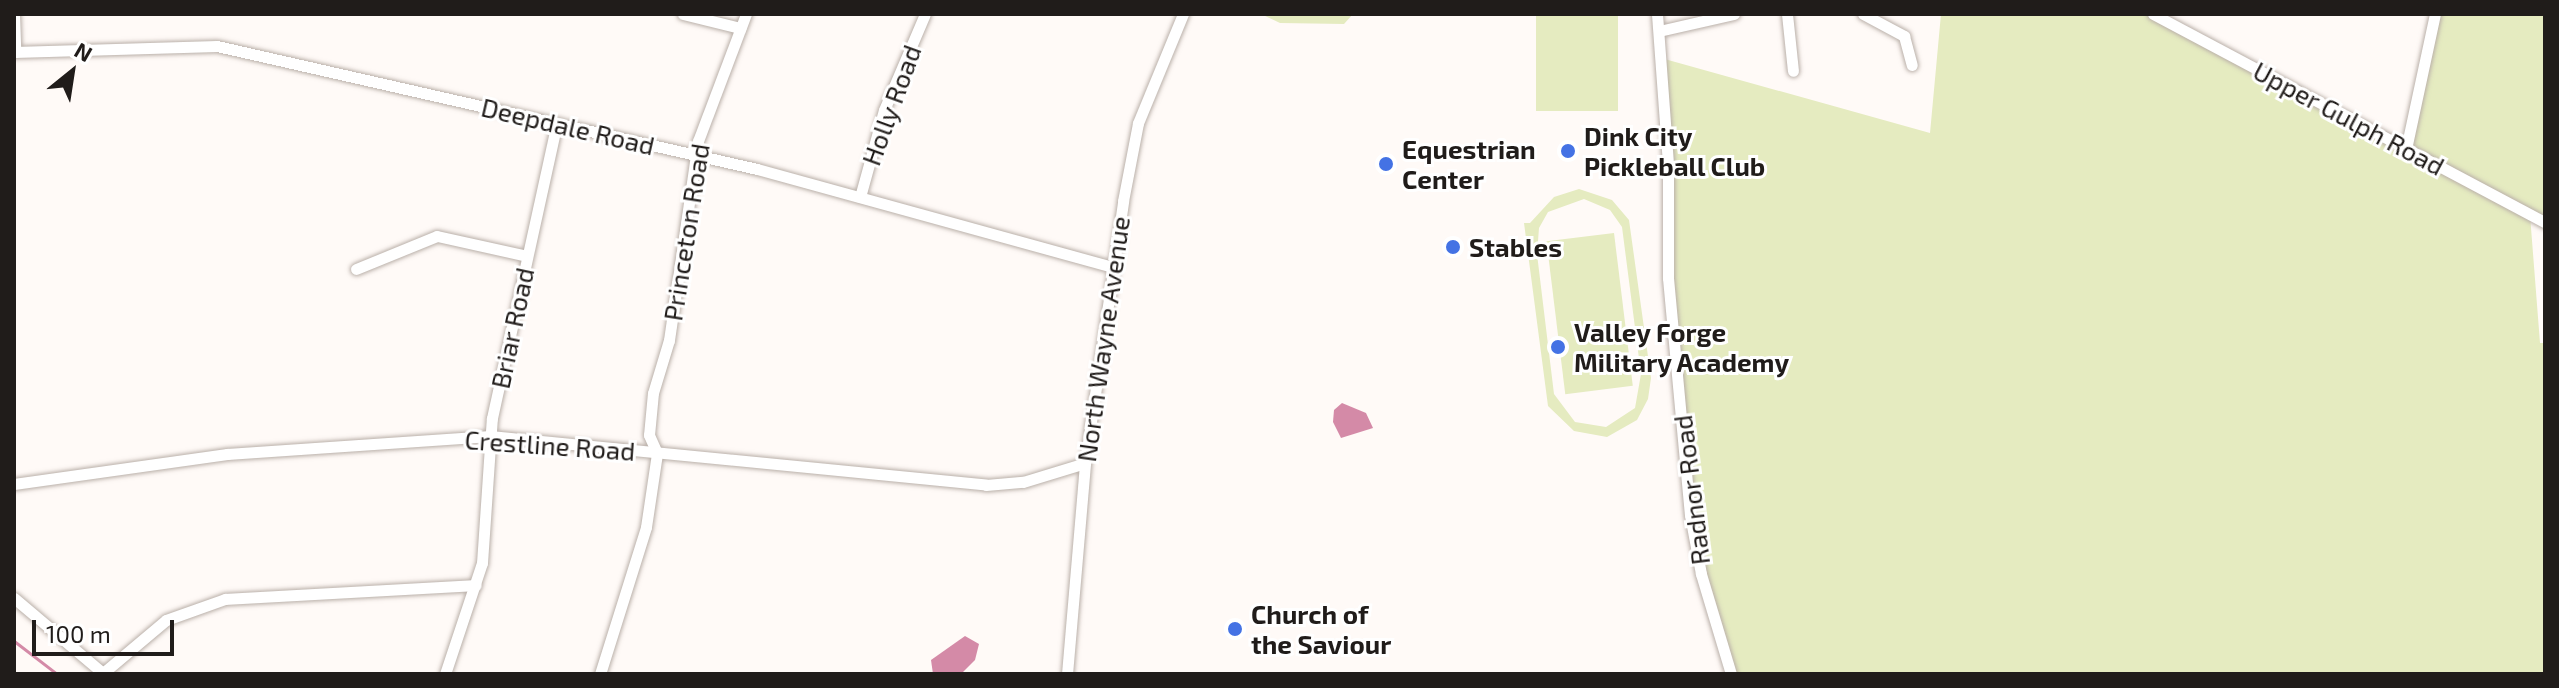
<!DOCTYPE html>
<html>
<head>
<meta charset="utf-8">
<style>
  body { margin:0 }
  #map { position:relative; width:2559px; height:688px; overflow:hidden; background:#fffaf7; font-family:"Exo 2",sans-serif }
  div>[style] { position:absolute }
  .green>* { inset:0; background:#e5ebc0; transform-origin:0 0 }
  .water>* { inset:0; background:#d48aa7 }
  .stream>* { height:3px; margin:-1.5px; padding:0 1.5px; transform-origin:1.5px; border-radius:1.5px; background:#d48aa7 }
  .roads { filter:drop-shadow(0 0 2px #bab0a9) drop-shadow(0 0 2px #bab0a9) }
  .minor>* { height:11px; margin:-5.5px; padding:0 5.5px; transform-origin:5.5px; border-radius:5.5px; background:#fff }
  .dots>* { width:22px; height:22px; translate:-50% -50%; box-sizing:border-box; border:4px solid #fff; border-radius:50% }
  span { translate:-50% -50%; white-space:nowrap; text-align:center; line-height:1.15; -webkit-text-stroke:6px #fff; paint-order:stroke }
  .street-label { font-size:26px; color:#201c1a }
  .poi-label { font-size:26px; color:#201c1a; font-weight:700 }
  .left { translate:0 -50%; text-align:left }
  .frame { position:absolute; inset:0; border:16px solid #201c1a; pointer-events:none }
  .north { position:absolute; left:32px; top:32px; width:80px; height:80px; -webkit-text-stroke:6px #fff; paint-order:stroke; rotate:30deg; font-size:22px; font-weight:700; line-height:32px; text-align:center; color:#201c1a }
  .north::after { content:''; display:block; margin:auto; width:28px; height:36px; background:#201c1a; clip-path:polygon(50% 0,100% 100%,50% 72%,0 100%) }
  .scale { position:absolute; left:32px; top:620px; width:142px; height:36px; box-sizing:border-box; border:4px solid #201c1a; border-top:0; padding-left:10px; font-size:24px; line-height:28px; white-space:nowrap; color:#201c1a; -webkit-text-stroke:6px #fff; paint-order:stroke }
</style>
</head>
<body>
<div id="map">
  <div class="green">
    <div style="clip-path:polygon(1261px 14px,1353px 14px,1344px 24px,1280px 23px)"></div>
    <div style="left:1536px;top:14px;width:82px;height:97px"></div>
    <div style="clip-path:polygon(1941px 14px,2153px 14px,2406px 149px,2435px 14px,2545px 14px,2545px 222px,2530px 215px,2540px 343px,2545px 343px,2545px 674px,1731px 674px,1701px 574px,1668px 278px,1661px 58px,1930px 133px)"></div>
    <div style="clip-path:polygon(evenodd,1579px 189px,1612px 200px,1629px 220px,1651px 378px,1648px 399px,1637px 420px,1607px 437px,1574px 431px,1548px 406px,1524px 223px,1530px 223px,1554px 197px,1579px 189px,1584px 199px,1610px 210px,1622px 227px,1641px 374px,1635px 408px,1606px 427px,1575px 422px,1554px 394px,1537px 254px,1539px 228px,1548px 212px,1584px 199px)"></div>
    <div style="left:1614px;top:233px;width:154px;height:68px;rotate:83deg"></div>
  </div>
  <div class="water">
    <div style="clip-path:polygon(1342px 403px,1366px 413px,1373px 428px,1341px 438px,1333px 422px,1334px 410px)"></div>
    <div style="clip-path:polygon(965px 636px,979px 644px,975px 660px,961px 674px,933px 674px,931px 660px)"></div>
  </div>
  <div class="stream">
    <div style="left:14px;top:641px;width:54px;rotate:37.5deg"></div>
  </div>
  <div class="roads">
    <div class="minor">
      <div style="left:14px;top:14px;width:38px;rotate:88deg"></div>
      <div style="left:683px;top:14px;width:59px;rotate:13.8deg"></div>
      <div style="left:1657px;top:14px;width:150px;rotate:85.8deg"></div>
      <div style="left:1668px;top:164px;width:114px;rotate:90deg"></div>
      <div style="left:1668px;top:278px;width:238px;rotate:84.7deg"></div>
      <div style="left:1690px;top:515px;width:60px;rotate:79.4deg"></div>
      <div style="left:1701px;top:574px;width:104px;rotate:73.3deg"></div>
      <div style="left:1787px;top:14px;width:57px;rotate:84deg"></div>
      <div style="left:1863px;top:14px;width:47px;rotate:28.2deg"></div>
      <div style="left:1904px;top:36px;width:30px;rotate:75deg"></div>
      <div style="left:2153px;top:14px;width:444px;rotate:28deg"></div>
      <div style="left:1659px;top:31px;width:77px;rotate:-12.8deg"></div>
      <div style="left:14px;top:52px;width:203px;rotate:-1.7deg"></div>
      <div style="left:217px;top:46px;width:554px;rotate:12.83deg"></div>
      <div style="left:757px;top:169px;width:369px;rotate:15.4deg"></div>
      <div style="left:2406px;top:149px;width:138px;rotate:-77.9deg"></div>
      <div style="left:860px;top:197px;width:90px;rotate:-74.6deg"></div>
      <div style="left:884px;top:110px;width:104px;rotate:-66.9deg"></div>
      <div style="left:356px;top:269px;width:87px;rotate:-22.2deg"></div>
      <div style="left:437px;top:236px;width:92px;rotate:12.5deg"></div>
      <div style="left:14px;top:484px;width:215px;rotate:-8deg"></div>
      <div style="left:227px;top:454px;width:264px;rotate:-3.9deg"></div>
      <div style="left:490px;top:436px;width:498px;rotate:5.6deg"></div>
      <div style="left:986px;top:485px;width:37px;rotate:-5deg"></div>
      <div style="left:1023px;top:482px;width:65px;rotate:-17deg"></div>
      <div style="left:14px;top:598px;width:118px;rotate:40.2deg"></div>
      <div style="left:103px;top:673px;width:82px;rotate:-40.1deg"></div>
      <div style="left:166px;top:620px;width:63px;rotate:-19.6deg"></div>
      <div style="left:225px;top:599px;width:251px;rotate:-3.2deg"></div>
      <div style="left:445px;top:674px;width:117px;rotate:-71.6deg"></div>
      <div style="left:482px;top:563px;width:145px;rotate:-86.1deg"></div>
      <div style="left:492px;top:418px;width:302px;rotate:-77.6deg"></div>
      <div style="left:600px;top:674px;width:154px;rotate:-72.6deg"></div>
      <div style="left:646px;top:527px;width:75px;rotate:-81.5deg"></div>
      <div style="left:657px;top:453px;width:20px;rotate:-114deg"></div>
      <div style="left:649px;top:435px;width:42px;rotate:-84.6deg"></div>
      <div style="left:653px;top:393px;width:55px;rotate:-73.2deg"></div>
      <div style="left:669px;top:340px;width:201px;rotate:-81.7deg"></div>
      <div style="left:698px;top:141px;width:136px;rotate:-69.3deg"></div>
      <div style="left:1067px;top:674px;width:212px;rotate:-85.1deg"></div>
      <div style="left:1085px;top:463px;width:265px;rotate:-81.7deg"></div>
      <div style="left:1123px;top:201px;width:79px;rotate:-79.1deg"></div>
      <div style="left:1138px;top:123px;width:118px;rotate:-67.6deg"></div>
    </div>
  </div>
  <div class="dots">
    <div style="left:1568px;top:151px;background:#4472e4"></div>
    <div style="left:1386px;top:164px;background:#4472e4"></div>
    <div style="left:1453px;top:247px;background:#4472e4"></div>
    <div style="left:1558px;top:347px;background:#4472e4"></div>
    <div style="left:1235px;top:629px;background:#4472e4"></div>
  </div>
  <div class="street-label">
    <span style="left:891px;top:105px;rotate:-70deg">Holly Road</span>
    <span style="left:2349px;top:118px;rotate:28deg">Upper Gulph Road</span>
    <span style="left:568px;top:126px;rotate:13deg">Deepdale Road</span>
    <span style="left:686px;top:232px;rotate:-81deg">Princeton Road</span>
    <span style="left:512px;top:328px;rotate:-78deg">Briar Road</span>
    <span style="left:1103px;top:339px;rotate:-82deg">North Wayne Avenue</span>
    <span style="left:550px;top:445px;rotate:4deg">Crestline Road</span>
    <span style="left:1691px;top:490px;rotate:-97deg">Radnor Road</span>
  </div>
  <div class="poi-label">
    <span class="left" style="left:1584px;top:151px">Dink City<br>Pickleball Club</span>
    <span class="left" style="left:1402px;top:164px">Equestrian<br>Center</span>
    <span class="left" style="left:1469px;top:247px">Stables</span>
    <span class="left" style="left:1574px;top:347px">Valley Forge<br>Military Academy</span>
    <span class="left" style="left:1251px;top:629px">Church of<br>the Saviour</span>
  </div>
  <div class="frame"></div>
  <div class="north">N</div>
  <div class="scale">100 m</div>
</div>
</body>
</html>
